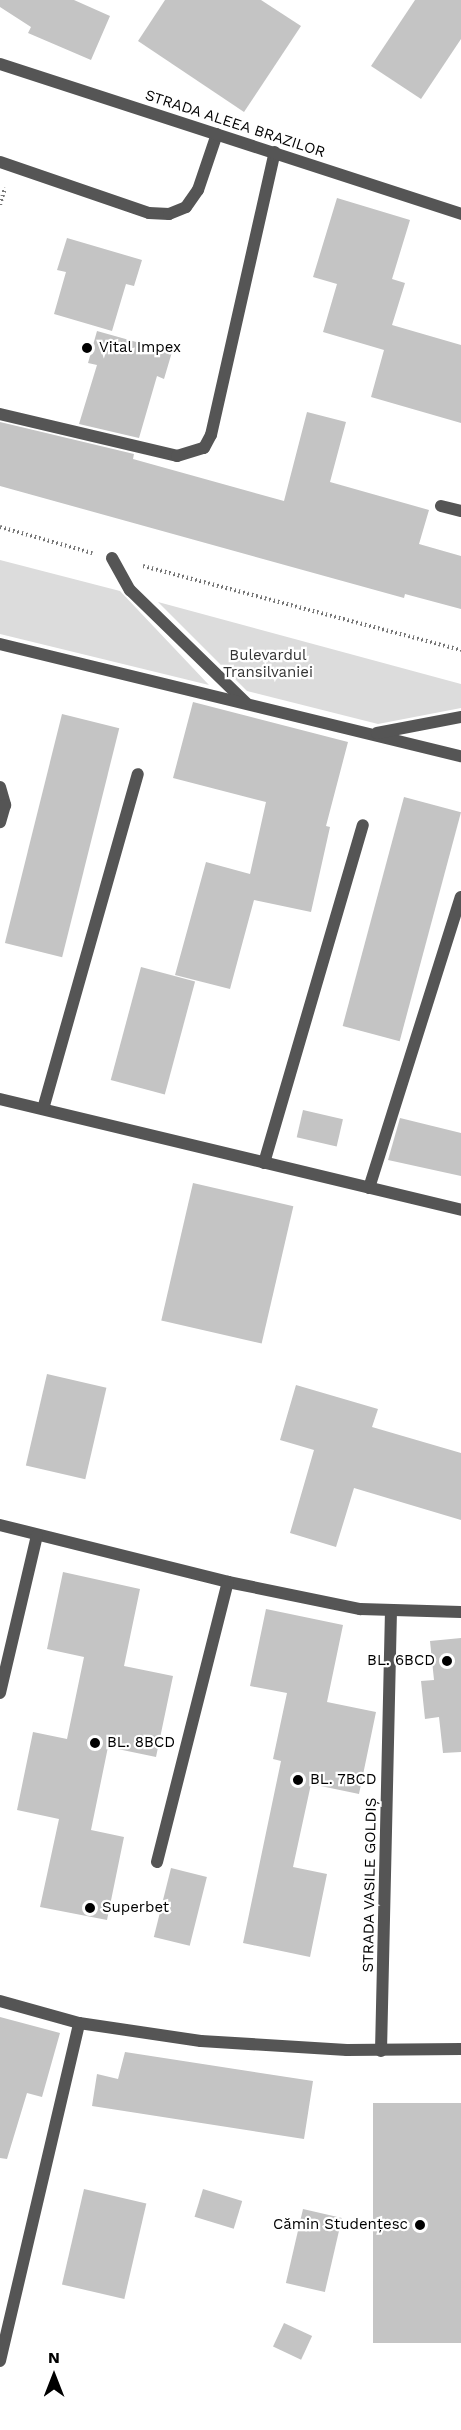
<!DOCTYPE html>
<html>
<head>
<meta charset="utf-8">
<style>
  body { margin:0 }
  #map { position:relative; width:461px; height:2430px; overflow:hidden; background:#fff; font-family:"Work Sans",sans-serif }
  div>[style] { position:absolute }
  .green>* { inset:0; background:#dcdcdc }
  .building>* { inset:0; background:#c4c4c4; transform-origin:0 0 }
  .path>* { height:4px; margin-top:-2px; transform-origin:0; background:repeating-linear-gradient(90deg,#777 0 1.5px,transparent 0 4.5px) }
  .service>* { height:12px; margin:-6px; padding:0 6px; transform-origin:6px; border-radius:6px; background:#555 }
  .pedestrian>* { height:12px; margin:-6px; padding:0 6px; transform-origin:6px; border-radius:6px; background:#555 }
  .minor>* { height:12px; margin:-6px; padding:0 6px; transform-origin:6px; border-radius:6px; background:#555 }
  .tertiary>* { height:12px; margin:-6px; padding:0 6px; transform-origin:6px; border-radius:6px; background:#555 }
  .dots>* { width:16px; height:16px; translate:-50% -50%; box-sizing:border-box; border:3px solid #fff; border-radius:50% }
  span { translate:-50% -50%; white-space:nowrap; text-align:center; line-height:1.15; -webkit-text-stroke:4.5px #fff; paint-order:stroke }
  .street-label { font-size:15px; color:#000 }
  .poi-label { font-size:15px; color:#000 }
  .left { translate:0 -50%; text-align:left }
  .right { translate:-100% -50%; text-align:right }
  .park-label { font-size:15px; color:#333 }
  .north { position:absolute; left:24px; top:2346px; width:60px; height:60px; -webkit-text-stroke:4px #fff; paint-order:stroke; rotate:0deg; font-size:16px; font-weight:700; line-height:24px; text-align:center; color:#000 }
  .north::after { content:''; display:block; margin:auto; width:21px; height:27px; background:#000; clip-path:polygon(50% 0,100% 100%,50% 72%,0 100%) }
</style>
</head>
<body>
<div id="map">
  <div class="green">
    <div style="clip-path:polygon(0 560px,120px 591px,209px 685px,0 634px)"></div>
    <div style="clip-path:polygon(158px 602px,461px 684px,461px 708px,378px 724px,247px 691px)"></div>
  </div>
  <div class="building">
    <div style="clip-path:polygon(0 0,74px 0,110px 16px,91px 60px,28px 33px,31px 27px,0 7px)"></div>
    <div style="clip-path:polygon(165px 0,261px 0,301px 26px,244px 112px,138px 41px)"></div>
    <div style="clip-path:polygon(415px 0,461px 0,461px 39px,421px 99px,371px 66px)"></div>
    <div style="clip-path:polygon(337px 198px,410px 220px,392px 279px,405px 283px,392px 325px,461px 345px,461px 423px,371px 397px,384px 350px,323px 332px,337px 284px,313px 277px)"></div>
    <div style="clip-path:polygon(67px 238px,142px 260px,134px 286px,126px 284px,112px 331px,54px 314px,66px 272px,57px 270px)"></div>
    <div style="clip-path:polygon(97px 331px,172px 352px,164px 379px,157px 376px,139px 438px,79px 424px,97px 365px,88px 363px)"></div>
    <div style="clip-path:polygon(307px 412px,346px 422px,330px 482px,429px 510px,419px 544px,461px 556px,461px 609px,405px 594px,404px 598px,0 486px,0 422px,134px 454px,133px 459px,284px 501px)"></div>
    <div style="clip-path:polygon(193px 702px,348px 742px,326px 826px,330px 827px,311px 912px,254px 900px,230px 989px,175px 975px,206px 862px,250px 874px,266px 802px,173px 778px)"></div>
    <div style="left:62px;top:714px;width:59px;height:236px;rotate:14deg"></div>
    <div style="left:404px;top:797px;width:59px;height:237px;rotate:15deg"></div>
    <div style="left:141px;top:967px;width:56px;height:117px;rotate:15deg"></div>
    <div style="left:303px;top:1110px;width:41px;height:28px;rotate:13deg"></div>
    <div style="clip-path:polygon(400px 1118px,461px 1133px,461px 1176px,388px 1160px)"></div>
    <div style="left:193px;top:1183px;width:103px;height:141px;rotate:13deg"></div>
    <div style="left:47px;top:1374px;width:61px;height:94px;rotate:13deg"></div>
    <div style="clip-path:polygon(296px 1385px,378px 1409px,372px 1427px,461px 1453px,461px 1520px,354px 1488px,336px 1547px,290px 1533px,314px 1450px,280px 1440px)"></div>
    <div style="clip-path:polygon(63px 1572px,140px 1589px,124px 1666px,173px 1676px,156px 1757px,108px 1747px,91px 1830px,124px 1837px,107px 1920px,40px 1907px,59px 1819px,17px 1810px,33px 1732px,67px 1739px,84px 1657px,47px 1649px)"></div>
    <div style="clip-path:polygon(266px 1609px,343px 1625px,327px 1702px,376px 1712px,359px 1794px,311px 1784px,293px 1867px,327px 1874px,310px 1957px,243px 1943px,281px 1761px,273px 1759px,287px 1693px,250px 1686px)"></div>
    <div style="clip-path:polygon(461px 1638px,461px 1752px,443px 1753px,439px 1717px,425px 1719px,421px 1681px,434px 1680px,430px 1641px)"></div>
    <div style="left:171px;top:1868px;width:37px;height:71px;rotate:14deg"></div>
    <div style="clip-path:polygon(0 2017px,60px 2033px,42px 2097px,27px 2093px,7px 2159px,0 2158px)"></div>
    <div style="clip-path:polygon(125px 2052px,313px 2081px,304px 2139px,92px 2106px,97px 2074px,118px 2079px)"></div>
    <div style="left:461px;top:2103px;width:240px;height:88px;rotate:90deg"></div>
    <div style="left:84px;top:2189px;width:64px;height:98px;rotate:13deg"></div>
    <div style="left:203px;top:2189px;width:41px;height:29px;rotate:17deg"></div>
    <div style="left:303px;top:2209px;width:40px;height:76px;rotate:13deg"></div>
    <div style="left:284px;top:2323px;width:31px;height:26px;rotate:25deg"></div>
  </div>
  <div class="path">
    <div style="left:0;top:205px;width:18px;rotate:-74deg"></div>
    <div style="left:0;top:527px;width:96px;rotate:15.8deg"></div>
    <div style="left:143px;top:566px;width:329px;rotate:14.8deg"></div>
  </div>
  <div class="service">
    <div style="left:0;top:162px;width:157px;rotate:18.9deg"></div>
    <div style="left:149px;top:213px;width:20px;rotate:3deg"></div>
    <div style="left:169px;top:214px;width:18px;rotate:-22deg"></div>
    <div style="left:186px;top:207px;width:21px;rotate:-55deg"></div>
    <div style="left:198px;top:190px;width:59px;rotate:-71.3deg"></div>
    <div style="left:0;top:414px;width:182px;rotate:13.3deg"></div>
    <div style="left:177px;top:456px;width:28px;rotate:-17deg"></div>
    <div style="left:204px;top:448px;width:15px;rotate:-62deg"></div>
    <div style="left:211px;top:435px;width:290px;rotate:-77.3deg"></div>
    <div style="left:369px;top:1188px;width:305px;rotate:-72.5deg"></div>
  </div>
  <div class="pedestrian">
    <div style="left:112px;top:558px;width:37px;rotate:61deg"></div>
    <div style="left:130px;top:590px;width:162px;rotate:44.2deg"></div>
    <div style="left:0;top:644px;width:474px;rotate:13.7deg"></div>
    <div style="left:377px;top:733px;width:86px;rotate:-10.8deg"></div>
  </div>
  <div class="minor">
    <div style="left:0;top:64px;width:485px;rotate:18deg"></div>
    <div style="left:441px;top:506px;width:21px;rotate:14deg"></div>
    <div style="left:0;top:787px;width:19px;rotate:74deg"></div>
    <div style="left:5px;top:805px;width:18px;rotate:106deg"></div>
    <div style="left:0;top:1099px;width:474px;rotate:13.5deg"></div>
    <div style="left:43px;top:1109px;width:348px;rotate:-74.2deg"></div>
    <div style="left:264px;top:1163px;width:352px;rotate:-73.7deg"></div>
    <div style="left:0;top:1525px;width:235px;rotate:14deg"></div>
    <div style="left:228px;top:1582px;width:135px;rotate:11.6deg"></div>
    <div style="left:360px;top:1609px;width:101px;rotate:1.7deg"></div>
    <div style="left:0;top:1693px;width:162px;rotate:-76.8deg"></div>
    <div style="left:157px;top:1862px;width:289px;rotate:-75.8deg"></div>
    <div style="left:381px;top:2051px;width:438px;rotate:-88.7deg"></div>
    <div style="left:0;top:2361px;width:347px;rotate:-76.8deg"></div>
  </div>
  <div class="tertiary">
    <div style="left:0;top:2001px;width:82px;rotate:15.6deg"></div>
    <div style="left:79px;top:2023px;width:123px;rotate:8.4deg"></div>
    <div style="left:201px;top:2041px;width:146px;rotate:3.5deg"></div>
    <div style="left:347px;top:2050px;width:114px;rotate:-0.5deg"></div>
  </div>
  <div class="dots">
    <div style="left:87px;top:348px;background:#000"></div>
    <div style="left:447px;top:1661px;background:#000"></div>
    <div style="left:95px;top:1743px;background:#000"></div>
    <div style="left:298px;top:1780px;background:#000"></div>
    <div style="left:90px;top:1908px;background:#000"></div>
    <div style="left:420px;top:2225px;background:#000"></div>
  </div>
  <div class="street-label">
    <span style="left:235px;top:124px;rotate:18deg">STRADA ALEEA BRAZILOR</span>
    <span style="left:370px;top:1885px;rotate:-89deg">STRADA VASILE GOLDIȘ</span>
  </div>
  <div class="poi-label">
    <span class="left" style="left:99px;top:348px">Vital Impex</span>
    <span class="right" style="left:435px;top:1661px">BL. 6BCD</span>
    <span class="left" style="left:107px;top:1743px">BL. 8BCD</span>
    <span class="left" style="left:310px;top:1780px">BL. 7BCD</span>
    <span class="left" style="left:102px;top:1908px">Superbet</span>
    <span class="right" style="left:408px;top:2225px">Cămin Studențesc</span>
  </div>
  <div class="park-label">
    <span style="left:268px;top:664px">Bulevardul<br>Transilvaniei</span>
  </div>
  <div class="north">N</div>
</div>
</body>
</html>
